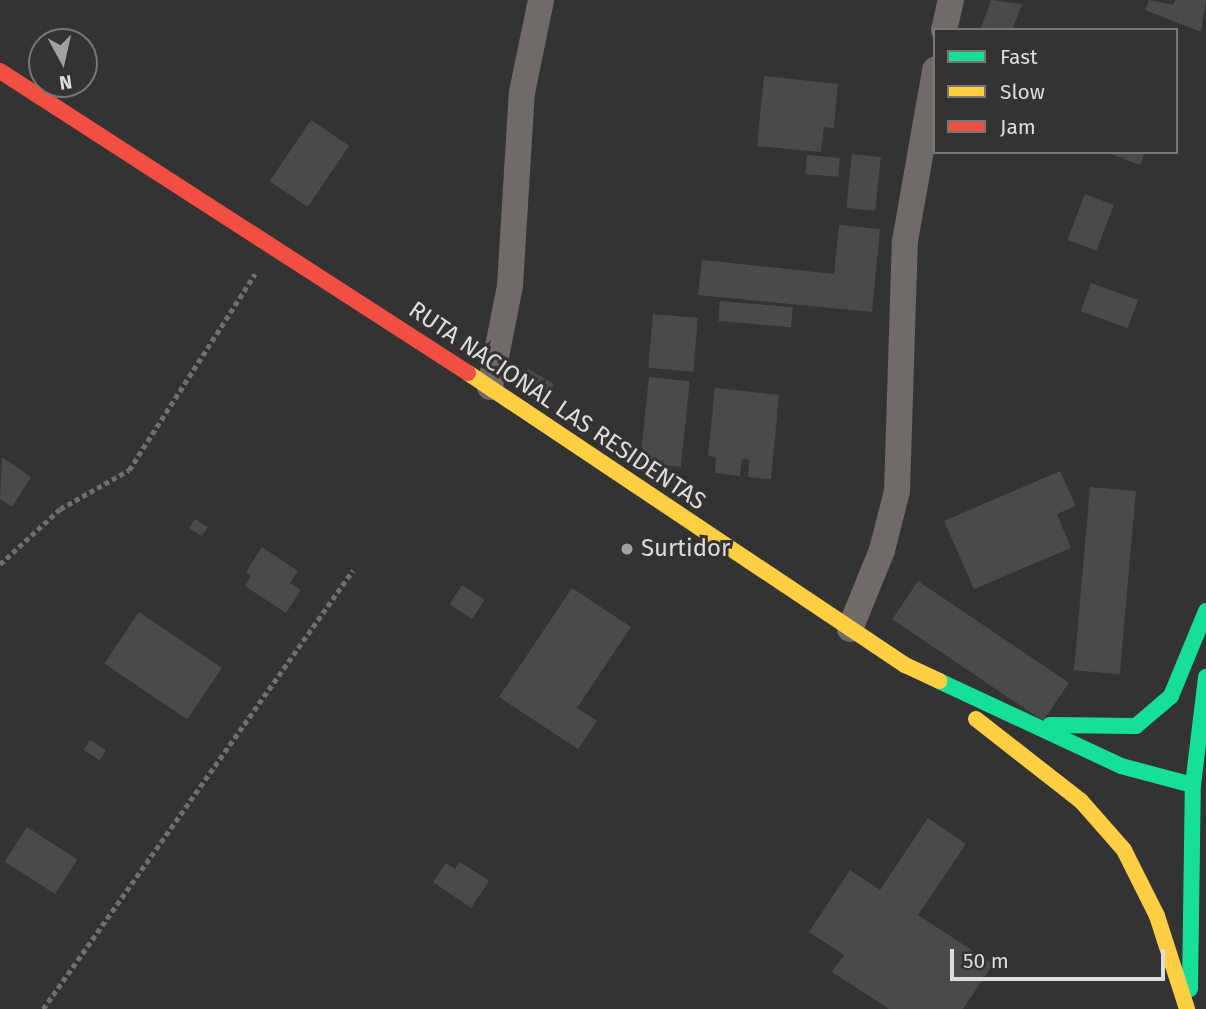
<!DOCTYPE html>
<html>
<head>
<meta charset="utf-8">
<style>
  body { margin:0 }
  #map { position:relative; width:1206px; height:1009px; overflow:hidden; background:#343333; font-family:"Fira Sans",sans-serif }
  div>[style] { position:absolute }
  .building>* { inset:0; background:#4b4a4a; transform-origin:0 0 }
  .path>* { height:4.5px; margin-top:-2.25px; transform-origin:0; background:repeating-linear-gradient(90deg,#716e6d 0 5px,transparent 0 8.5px) }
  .street>* { height:26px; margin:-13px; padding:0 13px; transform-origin:13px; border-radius:13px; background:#706a68 }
  .fast>* { height:16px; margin:-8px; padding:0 8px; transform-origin:8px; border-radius:8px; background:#16e098 }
  .slow>* { height:16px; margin:-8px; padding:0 8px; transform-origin:8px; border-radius:8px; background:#ffcf43 }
  .jam>* { height:16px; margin:-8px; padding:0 8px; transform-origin:8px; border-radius:8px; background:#f24e42 }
  .dots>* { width:19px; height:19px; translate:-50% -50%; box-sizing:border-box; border:4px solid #353232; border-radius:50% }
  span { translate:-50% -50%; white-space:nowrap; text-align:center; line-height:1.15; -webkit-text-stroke:6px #353232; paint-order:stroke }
  .street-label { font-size:24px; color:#dedcdc }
  .poi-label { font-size:24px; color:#dedcdc }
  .left { translate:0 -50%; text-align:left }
  .legend { position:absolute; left:933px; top:28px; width:245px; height:126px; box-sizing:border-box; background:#353232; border:2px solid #797676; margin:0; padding:9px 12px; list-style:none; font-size:21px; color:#dedcdc }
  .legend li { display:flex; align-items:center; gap:14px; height:35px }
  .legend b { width:35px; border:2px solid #797676 }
  .north { position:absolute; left:28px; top:28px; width:70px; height:70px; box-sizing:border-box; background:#353232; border:2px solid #797676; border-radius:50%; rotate:172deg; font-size:19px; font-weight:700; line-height:28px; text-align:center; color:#dedcdc }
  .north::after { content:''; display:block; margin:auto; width:24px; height:32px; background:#a2a1a1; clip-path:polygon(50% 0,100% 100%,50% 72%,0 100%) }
  .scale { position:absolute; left:950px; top:949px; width:215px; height:32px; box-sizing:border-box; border:4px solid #dedcdc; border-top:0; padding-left:9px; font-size:21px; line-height:24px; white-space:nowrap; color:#dedcdc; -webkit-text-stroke:5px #353232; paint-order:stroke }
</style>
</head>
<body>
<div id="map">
  <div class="building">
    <div style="clip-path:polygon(991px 0,1022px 4px,1012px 30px,980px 30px)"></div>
    <div style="clip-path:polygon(1149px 0,1173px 5px,1175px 0,1206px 0,1201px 32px,1145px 10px)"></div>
    <div style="clip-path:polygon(764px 76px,838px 84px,834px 128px,824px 127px,821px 152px,757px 146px)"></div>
    <div style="left:311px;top:120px;width:46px;height:74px;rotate:34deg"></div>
    <div style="clip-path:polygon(1106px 152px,1145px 152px,1140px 165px)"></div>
    <div style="left:852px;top:154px;width:29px;height:54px;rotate:6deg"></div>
    <div style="left:807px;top:155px;width:33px;height:19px;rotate:5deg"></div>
    <div style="left:1085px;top:194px;width:31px;height:49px;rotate:21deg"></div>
    <div style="clip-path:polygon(839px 225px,880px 229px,872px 312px,698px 295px,702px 260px,834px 274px)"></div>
    <div style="left:1091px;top:283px;width:50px;height:30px;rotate:20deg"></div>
    <div style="left:720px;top:301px;width:73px;height:20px;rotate:5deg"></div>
    <div style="left:653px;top:314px;width:45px;height:54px;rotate:5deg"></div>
    <div style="left:528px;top:369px;width:30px;height:22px;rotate:30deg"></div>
    <div style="left:649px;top:377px;width:41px;height:86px;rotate:6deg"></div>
    <div style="clip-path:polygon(715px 388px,779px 395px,771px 479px,748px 477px,749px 460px,742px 459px,740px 476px,715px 473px,716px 457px,708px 456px)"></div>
    <div style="clip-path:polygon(2px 457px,31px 477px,12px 507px,0 499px)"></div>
    <div style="clip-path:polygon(1060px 471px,1076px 506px,1057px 514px,1071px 548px,974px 589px,944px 521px)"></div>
    <div style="left:1090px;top:487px;width:46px;height:184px;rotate:5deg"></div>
    <div style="left:195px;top:519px;width:15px;height:11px;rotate:32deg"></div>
    <div style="clip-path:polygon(262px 547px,298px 571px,290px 583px,301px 590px,286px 613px,245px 586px,251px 576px,246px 572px)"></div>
    <div style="left:918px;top:581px;width:182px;height:46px;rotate:34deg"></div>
    <div style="left:462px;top:585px;width:27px;height:23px;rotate:33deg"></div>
    <div style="clip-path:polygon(572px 588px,631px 627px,577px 708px,597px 721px,578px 749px,499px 697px)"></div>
    <div style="left:139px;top:612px;width:100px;height:62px;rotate:34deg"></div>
    <div style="left:90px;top:740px;width:19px;height:12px;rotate:32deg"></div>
    <div style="clip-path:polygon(928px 818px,966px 844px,918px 915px,993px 964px,963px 1009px,889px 1009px,832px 972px,844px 955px,809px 932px,850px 870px,880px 890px)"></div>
    <div style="left:27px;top:827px;width:60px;height:41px;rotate:33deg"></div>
    <div style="clip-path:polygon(460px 862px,489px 881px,471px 908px,433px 882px,446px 863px,455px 869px)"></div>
  </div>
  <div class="path">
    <div style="left:0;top:564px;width:81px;rotate:-42.5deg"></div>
    <div style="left:60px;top:509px;width:79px;rotate:-29.5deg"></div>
    <div style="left:129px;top:470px;width:233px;rotate:-57.3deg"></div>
    <div style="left:43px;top:1009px;width:537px;rotate:-54.77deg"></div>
  </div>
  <div class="street">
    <div style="left:944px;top:30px;width:31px;rotate:-77deg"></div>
    <div style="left:490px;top:387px;width:103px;rotate:-78.8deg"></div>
    <div style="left:510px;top:286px;width:194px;rotate:-86.5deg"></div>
    <div style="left:522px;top:92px;width:94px;rotate:-78.3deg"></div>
    <div style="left:850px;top:629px;width:85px;rotate:-67.9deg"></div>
    <div style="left:882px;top:550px;width:61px;rotate:-75.7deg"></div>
    <div style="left:897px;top:491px;width:250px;rotate:-88.2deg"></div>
    <div style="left:905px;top:241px;width:174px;rotate:-80deg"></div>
  </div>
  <div class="fast">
    <div style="left:939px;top:681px;width:201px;rotate:25deg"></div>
    <div style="left:1121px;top:766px;width:74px;rotate:14.8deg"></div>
    <div style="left:1050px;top:725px;width:86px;rotate:0.7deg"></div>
    <div style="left:1136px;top:726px;width:46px;rotate:-40.6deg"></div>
    <div style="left:1171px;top:696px;width:92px;rotate:-67.6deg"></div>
    <div style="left:1190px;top:989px;width:204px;rotate:-89.2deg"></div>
    <div style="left:1193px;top:785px;width:109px;rotate:-83.1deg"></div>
  </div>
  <div class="slow">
    <div style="left:468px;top:373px;width:526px;rotate:33.75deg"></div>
    <div style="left:905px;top:665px;width:38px;rotate:25deg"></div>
    <div style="left:976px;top:719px;width:133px;rotate:38deg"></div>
    <div style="left:1081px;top:801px;width:65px;rotate:48.7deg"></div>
    <div style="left:1124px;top:850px;width:74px;rotate:63.4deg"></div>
    <div style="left:1157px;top:916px;width:98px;rotate:72.1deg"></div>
  </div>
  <div class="jam">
    <div style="left:0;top:71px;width:557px;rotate:32.83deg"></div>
  </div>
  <div class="dots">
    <div style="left:627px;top:549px;background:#a2a1a1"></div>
  </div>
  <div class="street-label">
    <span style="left:557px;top:406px;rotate:34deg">RUTA NACIONAL LAS RESIDENTAS</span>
  </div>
  <div class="poi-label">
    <span class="left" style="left:641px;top:549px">Surtidor</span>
  </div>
  <ul class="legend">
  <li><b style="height:9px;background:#16e098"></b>Fast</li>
  <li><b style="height:9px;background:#ffcf43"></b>Slow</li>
  <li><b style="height:9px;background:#f24e42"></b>Jam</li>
  </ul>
  <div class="north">N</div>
  <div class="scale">50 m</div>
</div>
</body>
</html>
